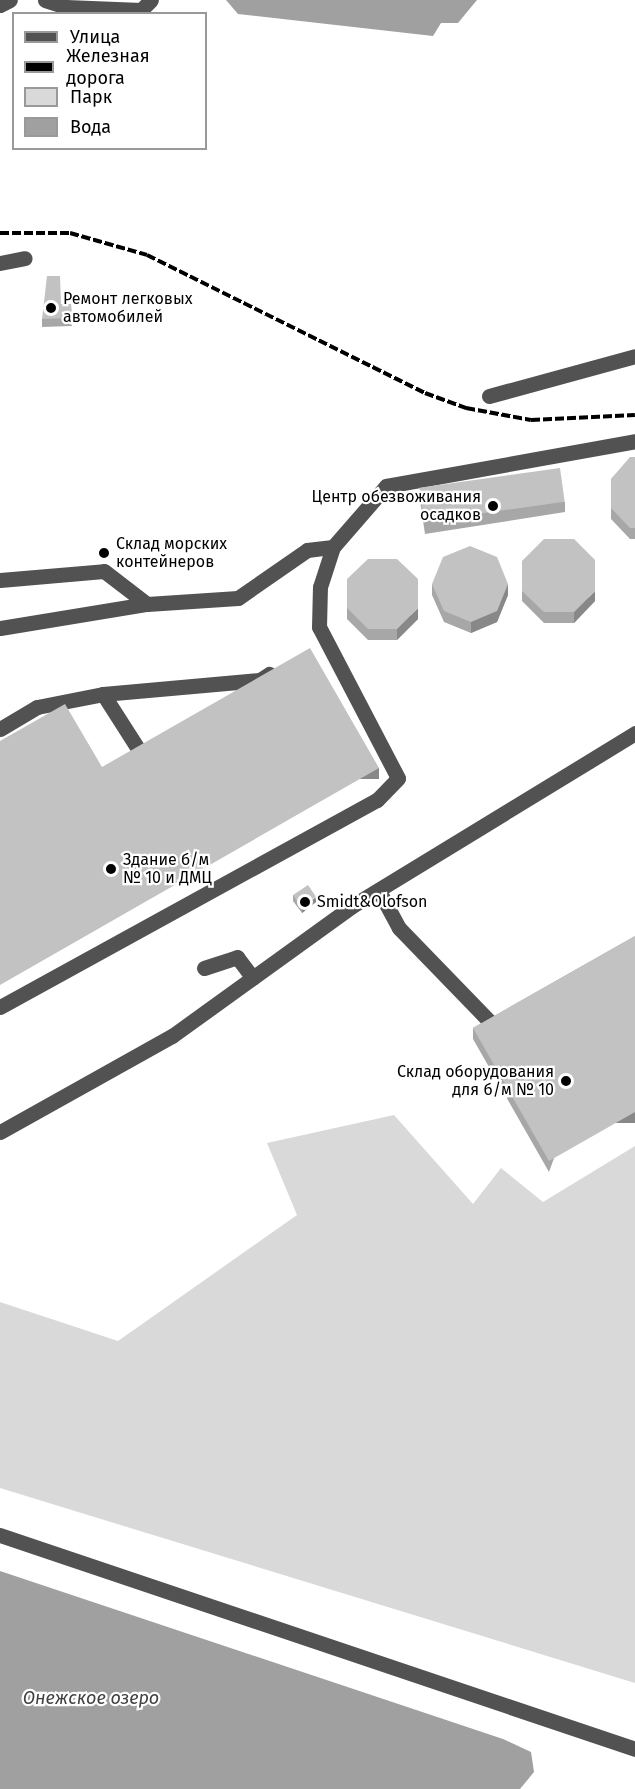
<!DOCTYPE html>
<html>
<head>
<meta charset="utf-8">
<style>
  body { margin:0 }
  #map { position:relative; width:635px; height:1789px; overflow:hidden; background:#fff; font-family:"Fira Sans",sans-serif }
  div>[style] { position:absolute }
  .green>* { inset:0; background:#d9d9d9 }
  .water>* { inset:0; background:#a0a0a0 }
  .minor>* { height:15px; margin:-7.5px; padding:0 7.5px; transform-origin:7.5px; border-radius:7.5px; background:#525252 }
  .rail>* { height:4px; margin-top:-2px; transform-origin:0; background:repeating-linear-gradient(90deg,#000 0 9px,transparent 0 12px) }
  .wall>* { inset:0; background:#a7a7a7 }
  .shaded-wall>* { inset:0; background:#888; transform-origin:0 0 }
  .building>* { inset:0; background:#c2c2c2; transform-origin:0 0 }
  .dots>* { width:16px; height:16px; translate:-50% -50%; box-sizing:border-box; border:3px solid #fff; border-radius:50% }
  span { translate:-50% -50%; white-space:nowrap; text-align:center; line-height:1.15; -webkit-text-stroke:4.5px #fff; paint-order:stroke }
  .poi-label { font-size:16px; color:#000 }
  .left { translate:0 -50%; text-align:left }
  .right { translate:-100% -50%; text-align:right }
  .water-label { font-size:18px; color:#414141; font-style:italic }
  .legend { position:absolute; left:12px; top:12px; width:195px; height:138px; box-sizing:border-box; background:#fff; border:2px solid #999; margin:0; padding:8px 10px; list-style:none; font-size:18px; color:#000 }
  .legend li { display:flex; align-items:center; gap:12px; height:30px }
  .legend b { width:30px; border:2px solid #999 }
</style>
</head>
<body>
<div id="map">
  <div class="green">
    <div style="clip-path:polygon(394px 1115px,473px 1204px,501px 1168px,543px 1202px,635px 1146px,635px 1683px,0 1488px,0 1302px,118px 1341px,297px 1215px,267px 1143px)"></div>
  </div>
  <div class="water">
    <div style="clip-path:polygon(226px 0,477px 0,458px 23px,441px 23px,433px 36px,238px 14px)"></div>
    <div style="clip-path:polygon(0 1571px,503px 1739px,531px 1752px,534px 1772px,520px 1789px,0 1789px)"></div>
  </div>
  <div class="minor">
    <div style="left:45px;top:0;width:22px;rotate:18deg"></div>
    <div style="left:66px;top:7px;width:75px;rotate:2.3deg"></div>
    <div style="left:141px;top:10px;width:14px;rotate:-45deg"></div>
    <div style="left:0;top:5px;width:11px;rotate:-27deg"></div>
    <div style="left:0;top:263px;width:25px;rotate:-11deg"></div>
    <div style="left:489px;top:396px;width:151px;rotate:-15.3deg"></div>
    <div style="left:0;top:580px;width:104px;rotate:-4.9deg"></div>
    <div style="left:104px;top:571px;width:54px;rotate:37.5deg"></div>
    <div style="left:0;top:628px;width:149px;rotate:-9.3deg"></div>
    <div style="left:147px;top:604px;width:91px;rotate:-3.8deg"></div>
    <div style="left:238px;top:598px;width:84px;rotate:-34.8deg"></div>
    <div style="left:307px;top:550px;width:26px;rotate:-7deg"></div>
    <div style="left:103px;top:694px;width:72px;rotate:57.4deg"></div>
    <div style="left:0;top:729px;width:43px;rotate:-30.7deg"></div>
    <div style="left:37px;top:707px;width:67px;rotate:-11.1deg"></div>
    <div style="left:103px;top:694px;width:158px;rotate:-5.1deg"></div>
    <div style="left:260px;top:680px;width:11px;rotate:-34deg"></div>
    <div style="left:379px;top:891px;width:42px;rotate:61.6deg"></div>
    <div style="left:399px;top:928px;width:136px;rotate:45.9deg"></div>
    <div style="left:204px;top:968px;width:35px;rotate:-18deg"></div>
    <div style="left:237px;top:957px;width:26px;rotate:53deg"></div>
    <div style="left:0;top:1007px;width:430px;rotate:-28.8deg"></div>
    <div style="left:377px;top:800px;width:30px;rotate:-46deg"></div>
    <div style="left:398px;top:778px;width:170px;rotate:-117.6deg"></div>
    <div style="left:319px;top:627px;width:40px;rotate:-88.6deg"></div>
    <div style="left:320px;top:587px;width:42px;rotate:-72deg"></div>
    <div style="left:333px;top:547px;width:81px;rotate:-49deg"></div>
    <div style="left:386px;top:486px;width:253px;rotate:-10.2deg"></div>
    <div style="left:0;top:1132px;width:197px;rotate:-29.2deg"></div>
    <div style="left:172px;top:1036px;width:222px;rotate:-35.8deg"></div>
    <div style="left:352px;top:906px;width:332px;rotate:-31.4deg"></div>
    <div style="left:0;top:1535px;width:670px;rotate:18.62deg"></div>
  </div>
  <div class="rail">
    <div style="left:0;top:233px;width:70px"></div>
    <div style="left:70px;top:233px;width:80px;rotate:15.9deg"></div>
    <div style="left:147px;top:255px;width:310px;rotate:26.4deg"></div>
    <div style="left:425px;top:393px;width:44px;rotate:20.1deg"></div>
    <div style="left:466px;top:408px;width:66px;rotate:10.5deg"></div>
    <div style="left:531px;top:420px;width:104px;rotate:-2.8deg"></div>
  </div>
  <div class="wall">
    <div style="clip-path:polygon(61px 304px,71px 304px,72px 326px,42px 327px,42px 319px)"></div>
    <div style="clip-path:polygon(635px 457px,635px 539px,630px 539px,611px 519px,611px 479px)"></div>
    <div style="clip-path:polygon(420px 489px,565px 502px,565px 512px,425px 534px,420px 500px)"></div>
    <div style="clip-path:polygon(522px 561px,595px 601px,574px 623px,544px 623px,522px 601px)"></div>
    <div style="clip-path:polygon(347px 579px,418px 619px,397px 640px,368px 640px,347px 619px)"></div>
    <div style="clip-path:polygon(432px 584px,508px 595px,497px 622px,471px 633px,444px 622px,432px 595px)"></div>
    <div style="clip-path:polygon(293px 895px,316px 902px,302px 913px,293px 901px)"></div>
    <div style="clip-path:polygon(635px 936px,549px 1172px,473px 1039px,473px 1028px)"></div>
  </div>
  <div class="shaded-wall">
    <div style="clip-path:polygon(508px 584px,508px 595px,497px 622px,471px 633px,471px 622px)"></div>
    <div style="clip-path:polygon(595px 591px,595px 601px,574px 623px,574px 612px)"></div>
    <div style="clip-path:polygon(418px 608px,418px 619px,397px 640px,397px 629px)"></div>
    <div style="left:379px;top:768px;width:11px;height:437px;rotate:90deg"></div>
    <div style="clip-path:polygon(316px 897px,316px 902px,302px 913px,302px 907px)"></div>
    <div style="left:635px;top:1112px;width:11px;height:99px;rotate:90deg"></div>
  </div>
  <div class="building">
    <div style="clip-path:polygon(47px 276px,60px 276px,61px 304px,71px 304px,72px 318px,42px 319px)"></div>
    <div style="clip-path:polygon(630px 457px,635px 457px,635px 528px,630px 528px,611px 508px,611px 479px)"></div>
    <div style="left:560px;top:468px;width:34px;height:142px;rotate:82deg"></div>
    <div style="clip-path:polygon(544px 539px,574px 539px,595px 560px,595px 591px,574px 612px,544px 612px,522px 591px,522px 561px)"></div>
    <div style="clip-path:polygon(470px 546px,497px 557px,508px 584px,497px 611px,471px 622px,444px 611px,432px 584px,443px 557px)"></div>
    <div style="clip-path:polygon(368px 559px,397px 559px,418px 579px,418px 608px,397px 629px,368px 629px,347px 608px,347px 579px)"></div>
    <div style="clip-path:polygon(310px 648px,379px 768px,0 985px,0 741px,65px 704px,102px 767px)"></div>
    <div style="left:308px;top:885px;width:14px;height:18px;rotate:56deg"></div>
    <div style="clip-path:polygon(635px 936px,635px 1112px,549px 1161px,473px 1028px)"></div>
  </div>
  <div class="dots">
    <div style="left:51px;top:308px;background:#000"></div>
    <div style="left:493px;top:506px;background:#000"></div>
    <div style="left:104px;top:553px;background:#000"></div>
    <div style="left:111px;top:869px;background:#000"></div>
    <div style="left:305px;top:902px;background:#000"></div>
    <div style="left:566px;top:1081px;background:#000"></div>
  </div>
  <div class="poi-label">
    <span class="left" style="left:63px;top:308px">Ремонт легковых<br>автомобилей</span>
    <span class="right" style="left:481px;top:506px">Центр обезвоживания<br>осадков</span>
    <span class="left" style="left:116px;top:553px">Склад морских<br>контейнеров</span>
    <span class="left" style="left:123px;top:869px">Здание б/м<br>№ 10 и ДМЦ</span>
    <span class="left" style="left:317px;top:902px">Smidt&amp;Olofson</span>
    <span class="right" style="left:554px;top:1081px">Склад оборудования<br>для б/м № 10</span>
  </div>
  <div class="water-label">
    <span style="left:91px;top:1698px">Онежское озеро</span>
  </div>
  <ul class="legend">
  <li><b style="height:8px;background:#525252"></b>Улица</li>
  <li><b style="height:8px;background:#000"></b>Железная дорога</li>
  <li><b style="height:16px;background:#d9d9d9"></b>Парк</li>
  <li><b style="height:16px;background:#a0a0a0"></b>Вода</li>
  </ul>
</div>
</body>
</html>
